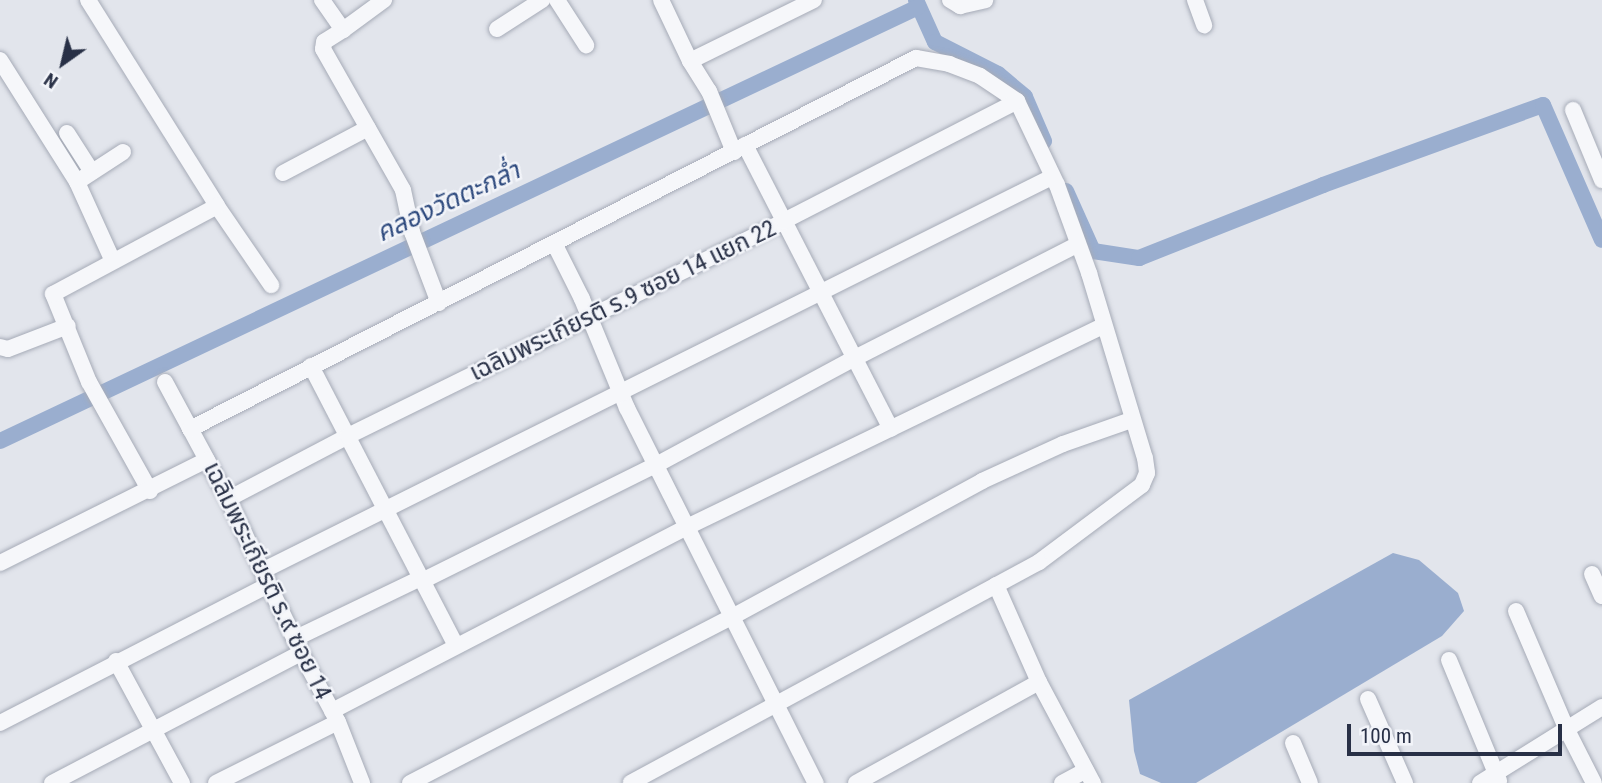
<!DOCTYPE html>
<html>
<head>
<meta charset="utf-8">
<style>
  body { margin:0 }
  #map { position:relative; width:1602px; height:783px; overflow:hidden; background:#e2e5ec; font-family:"Roboto Condensed","Noto Sans Thai",sans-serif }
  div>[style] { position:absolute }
  .water>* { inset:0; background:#9aaecf }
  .canal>* { height:16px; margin:-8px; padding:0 8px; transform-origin:8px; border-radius:8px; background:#9aaecf }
  .roads { filter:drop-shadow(0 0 2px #a6abb7) drop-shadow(0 0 2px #a6abb7) }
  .street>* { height:16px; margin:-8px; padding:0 8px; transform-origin:8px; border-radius:8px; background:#f6f7fa }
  span { translate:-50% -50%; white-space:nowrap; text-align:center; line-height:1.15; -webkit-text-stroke:5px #f2f4f9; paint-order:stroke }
  .street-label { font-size:24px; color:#283046 }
  .water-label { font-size:26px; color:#2e4a7e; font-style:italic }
  .north { position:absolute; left:28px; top:28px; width:70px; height:70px; -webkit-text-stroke:5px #f2f4f9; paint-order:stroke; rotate:214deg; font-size:19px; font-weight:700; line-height:28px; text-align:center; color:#283046 }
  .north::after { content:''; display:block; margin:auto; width:24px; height:32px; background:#283046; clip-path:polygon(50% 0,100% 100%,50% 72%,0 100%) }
  .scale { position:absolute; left:1347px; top:724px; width:215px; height:32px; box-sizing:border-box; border:4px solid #283046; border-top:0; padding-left:9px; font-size:21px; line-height:24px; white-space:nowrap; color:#283046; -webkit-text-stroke:5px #f2f4f9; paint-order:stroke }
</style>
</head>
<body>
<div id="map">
  <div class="water">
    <div style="clip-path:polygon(1393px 553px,1419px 560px,1458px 593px,1464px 611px,1442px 636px,1196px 783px,1161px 783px,1140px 774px,1134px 751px,1129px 700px)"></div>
  </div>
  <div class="canal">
    <div style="left:916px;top:0;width:46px;rotate:65.7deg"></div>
    <div style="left:935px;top:42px;width:71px;rotate:26.9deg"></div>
    <div style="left:998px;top:74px;width:35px;rotate:40deg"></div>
    <div style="left:1025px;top:97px;width:48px;rotate:66.6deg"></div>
    <div style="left:1066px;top:191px;width:66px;rotate:65.8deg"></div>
    <div style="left:1093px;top:251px;width:47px;rotate:8.7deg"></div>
    <div style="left:1139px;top:258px;width:198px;rotate:-21.6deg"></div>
    <div style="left:1323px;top:185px;width:234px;rotate:-20deg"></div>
    <div style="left:1543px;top:105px;width:147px;rotate:66.4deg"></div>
    <div style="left:0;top:441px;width:1015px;rotate:-25.3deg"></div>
  </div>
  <div class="roads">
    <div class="street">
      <div style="left:88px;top:0;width:243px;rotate:57.9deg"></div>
      <div style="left:217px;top:206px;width:96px;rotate:55.6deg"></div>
      <div style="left:322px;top:0;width:37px;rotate:55deg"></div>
      <div style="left:343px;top:30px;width:51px;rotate:-36.2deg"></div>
      <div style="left:557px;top:0;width:54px;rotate:57.2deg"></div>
      <div style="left:661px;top:0;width:68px;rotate:64.6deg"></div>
      <div style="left:690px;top:61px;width:36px;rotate:58deg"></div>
      <div style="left:709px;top:91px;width:66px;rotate:67.7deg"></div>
      <div style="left:950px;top:0;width:12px;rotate:31deg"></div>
      <div style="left:960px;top:6px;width:26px;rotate:-13deg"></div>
      <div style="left:1195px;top:0;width:27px;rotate:70deg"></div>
      <div style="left:497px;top:29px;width:54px;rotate:-32.8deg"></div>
      <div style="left:343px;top:30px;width:22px;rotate:148deg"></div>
      <div style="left:324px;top:42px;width:7px;rotate:98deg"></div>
      <div style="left:323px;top:49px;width:162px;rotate:60.4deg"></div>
      <div style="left:403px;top:190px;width:43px;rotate:77.9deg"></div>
      <div style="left:412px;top:232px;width:76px;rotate:69.2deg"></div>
      <div style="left:0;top:60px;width:144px;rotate:57.7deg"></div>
      <div style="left:77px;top:182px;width:85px;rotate:65.6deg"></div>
      <div style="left:690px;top:61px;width:138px;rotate:-26.2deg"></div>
      <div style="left:1573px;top:110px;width:76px;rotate:67.5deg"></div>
      <div style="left:67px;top:133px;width:46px;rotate:57.3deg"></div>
      <div style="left:745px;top:145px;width:319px;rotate:62.8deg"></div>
      <div style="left:283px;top:173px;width:96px;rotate:-27.9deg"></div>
      <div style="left:77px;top:182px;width:55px;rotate:-33.1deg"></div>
      <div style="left:555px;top:245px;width:60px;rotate:63.4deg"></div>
      <div style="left:582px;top:299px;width:118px;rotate:67.6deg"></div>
      <div style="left:627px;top:408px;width:420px;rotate:63.3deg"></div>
      <div style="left:0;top:347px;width:8px;rotate:14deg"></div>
      <div style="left:8px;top:349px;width:64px;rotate:-21deg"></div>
      <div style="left:311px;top:366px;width:315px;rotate:62.6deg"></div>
      <div style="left:165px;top:382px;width:133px;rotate:61.7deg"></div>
      <div style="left:228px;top:499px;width:170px;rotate:64.6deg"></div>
      <div style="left:301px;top:653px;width:78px;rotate:61.8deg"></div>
      <div style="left:338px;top:722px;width:66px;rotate:68.5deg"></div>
      <div style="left:190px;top:429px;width:815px;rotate:-27.07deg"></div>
      <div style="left:916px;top:58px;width:34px;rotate:10deg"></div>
      <div style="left:949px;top:64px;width:33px;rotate:21deg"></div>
      <div style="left:980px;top:76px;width:45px;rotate:34deg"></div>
      <div style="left:1017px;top:101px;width:93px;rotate:64.5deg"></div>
      <div style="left:1057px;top:185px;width:94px;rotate:70deg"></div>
      <div style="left:1089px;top:273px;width:193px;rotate:73.2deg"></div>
      <div style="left:1145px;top:458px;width:15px;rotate:82deg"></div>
      <div style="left:1147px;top:473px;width:13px;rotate:113deg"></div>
      <div style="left:1142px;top:485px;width:129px;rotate:143.2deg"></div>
      <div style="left:1039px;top:562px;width:464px;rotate:151.6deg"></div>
      <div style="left:150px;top:491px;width:125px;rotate:-119.2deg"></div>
      <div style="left:89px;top:382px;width:95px;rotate:-112.2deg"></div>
      <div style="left:53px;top:294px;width:186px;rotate:-28.2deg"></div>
      <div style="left:228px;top:499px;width:136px;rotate:-27.7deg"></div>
      <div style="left:348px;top:436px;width:486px;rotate:-26.2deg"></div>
      <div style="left:784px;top:221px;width:262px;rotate:-27.2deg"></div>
      <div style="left:0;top:563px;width:231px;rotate:-26.5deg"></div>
      <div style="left:262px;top:571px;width:883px;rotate:-26.51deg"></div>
      <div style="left:1592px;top:574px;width:24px;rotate:66deg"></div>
      <div style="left:422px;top:581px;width:261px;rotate:-26.4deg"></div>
      <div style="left:656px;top:465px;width:226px;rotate:-28.3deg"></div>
      <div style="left:855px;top:358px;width:249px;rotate:-27deg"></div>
      <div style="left:996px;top:585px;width:106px;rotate:66.1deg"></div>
      <div style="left:1039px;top:682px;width:115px;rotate:61.9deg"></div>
      <div style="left:1516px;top:611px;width:129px;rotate:66.8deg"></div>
      <div style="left:1567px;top:730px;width:59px;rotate:63deg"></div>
      <div style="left:294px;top:639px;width:141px;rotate:-25.7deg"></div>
      <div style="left:1449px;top:660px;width:131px;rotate:67.5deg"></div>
      <div style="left:116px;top:661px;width:139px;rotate:61.6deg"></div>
      <div style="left:1368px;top:699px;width:92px;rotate:66.2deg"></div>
      <div style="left:332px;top:711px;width:400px;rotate:-27.4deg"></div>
      <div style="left:687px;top:527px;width:463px;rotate:-25.8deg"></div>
      <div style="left:0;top:723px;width:302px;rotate:-27.2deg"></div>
      <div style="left:1293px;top:743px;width:43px;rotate:67deg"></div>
      <div style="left:52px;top:783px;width:281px;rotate:-27.6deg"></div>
      <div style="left:216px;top:783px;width:136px;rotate:-26.6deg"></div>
      <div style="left:410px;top:783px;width:362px;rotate:-27.3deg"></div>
      <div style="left:732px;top:617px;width:285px;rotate:-28.5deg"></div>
      <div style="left:982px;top:481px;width:89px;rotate:-24.6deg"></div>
      <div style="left:1063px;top:444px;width:72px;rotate:-19.4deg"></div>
      <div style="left:856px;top:783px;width:209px;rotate:-28.9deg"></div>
      <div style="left:1062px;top:783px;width:27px;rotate:-28deg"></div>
      <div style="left:1480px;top:783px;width:144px;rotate:-31.9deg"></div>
    </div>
  </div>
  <div class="street-label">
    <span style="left:623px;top:301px;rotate:-26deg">เฉลิมพระเกียรติ ร.9 ซอย 14 แยก 22</span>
    <span style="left:267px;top:581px;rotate:64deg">เฉลิมพระเกียรติ ร.๙ ซอย 14</span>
  </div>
  <div class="water-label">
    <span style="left:448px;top:202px;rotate:-25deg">คลองวัดตะกล่ำ</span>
  </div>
  <div class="north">N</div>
  <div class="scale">100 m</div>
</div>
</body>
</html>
